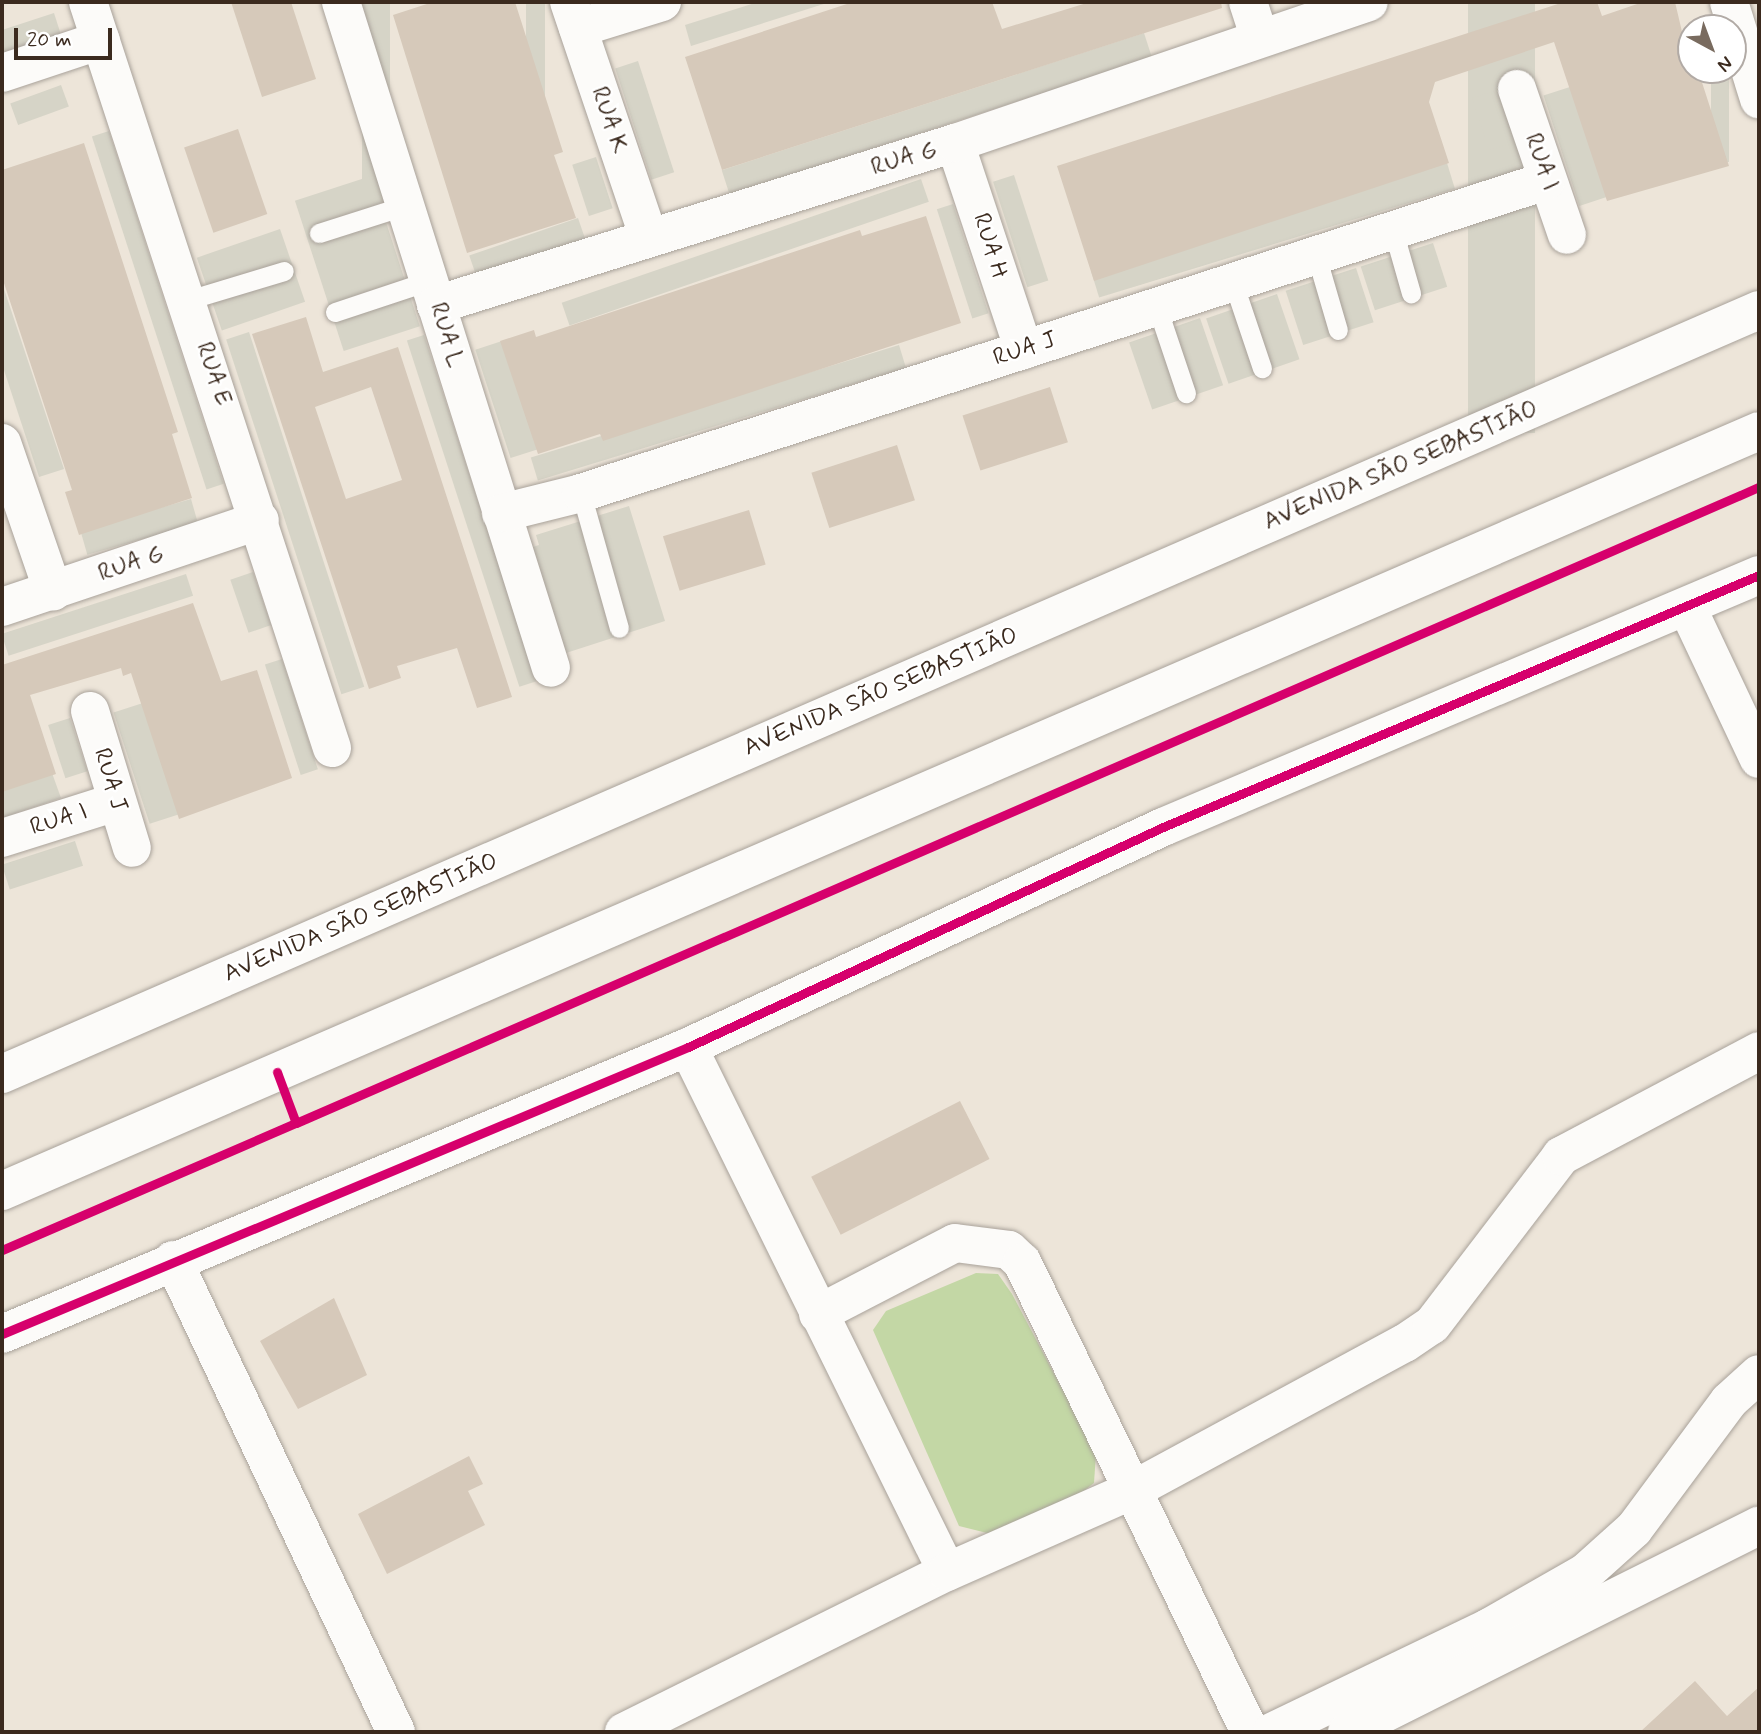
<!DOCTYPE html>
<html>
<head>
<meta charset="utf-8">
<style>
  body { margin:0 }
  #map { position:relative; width:1761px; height:1734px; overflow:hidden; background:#ede5d9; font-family:Mynerve,sans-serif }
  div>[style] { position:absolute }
  .industrial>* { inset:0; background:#d6d4c7; transform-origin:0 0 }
  .green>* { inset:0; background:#c3d7a5 }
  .building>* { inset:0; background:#d6c9ba; transform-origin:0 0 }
  .roads { filter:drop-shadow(0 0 2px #a9a29a) drop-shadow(0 0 2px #a9a29a) }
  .service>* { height:19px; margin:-9.5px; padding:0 9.5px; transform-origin:9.5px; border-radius:9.5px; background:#fcfbf9 }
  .minor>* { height:38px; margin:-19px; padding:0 19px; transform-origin:19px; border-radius:19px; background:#fcfbf9 }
  .tertiary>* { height:38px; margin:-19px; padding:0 19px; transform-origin:19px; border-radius:19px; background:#fcfbf9 }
  .primary>* { height:38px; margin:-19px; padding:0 19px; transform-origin:19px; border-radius:19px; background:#fcfbf9 }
  .cycleway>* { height:9px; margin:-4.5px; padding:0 4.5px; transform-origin:4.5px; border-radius:4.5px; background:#d6006c }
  span { translate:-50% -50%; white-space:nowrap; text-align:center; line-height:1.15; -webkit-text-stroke:5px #fff; paint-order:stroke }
  .street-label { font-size:24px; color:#3b2a1e }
  .frame { position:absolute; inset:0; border:4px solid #3b2a1e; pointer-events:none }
  .north { position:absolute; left:1677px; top:14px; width:70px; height:70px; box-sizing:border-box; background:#fff; border:2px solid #b1aaa5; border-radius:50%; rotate:139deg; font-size:19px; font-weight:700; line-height:28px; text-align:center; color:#3b2a1e }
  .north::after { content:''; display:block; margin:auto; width:24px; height:32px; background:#796b5f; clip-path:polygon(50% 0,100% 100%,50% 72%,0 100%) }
  .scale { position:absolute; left:14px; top:28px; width:98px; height:32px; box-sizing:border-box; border:4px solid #3b2a1e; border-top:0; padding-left:9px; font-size:21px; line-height:24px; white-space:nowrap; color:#3b2a1e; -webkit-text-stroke:5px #fff; paint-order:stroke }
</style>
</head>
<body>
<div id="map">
  <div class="industrial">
    <div style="left:362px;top:2px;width:28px;height:201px"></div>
    <div style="left:526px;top:2px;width:19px;height:150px"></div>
    <div style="clip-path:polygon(758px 2px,830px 2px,691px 46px,685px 25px)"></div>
    <div style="left:1468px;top:2px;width:67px;height:431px"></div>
    <div style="clip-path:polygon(54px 13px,62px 38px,2px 58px,2px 30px)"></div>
    <div style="left:1144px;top:33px;width:26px;height:444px;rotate:72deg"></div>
    <div style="left:638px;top:61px;width:117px;height:24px;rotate:72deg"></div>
    <div style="left:1711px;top:70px;width:18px;height:92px"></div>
    <div style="left:61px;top:85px;width:23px;height:54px;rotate:70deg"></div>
    <div style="left:1573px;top:86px;width:116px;height:31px;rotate:72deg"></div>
    <div style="left:1494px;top:91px;width:55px;height:23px;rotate:72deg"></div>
    <div style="left:109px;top:131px;width:371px;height:18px;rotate:72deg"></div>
    <div style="left:596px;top:157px;width:54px;height:25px;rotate:72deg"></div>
    <div style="left:1447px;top:163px;width:27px;height:372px;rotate:73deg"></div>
    <div style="left:1014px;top:175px;width:111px;height:22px;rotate:72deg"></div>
    <div style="left:371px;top:176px;width:158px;height:80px;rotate:72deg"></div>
    <div style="left:921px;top:179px;width:24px;height:380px;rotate:71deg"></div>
    <div style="left:953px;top:204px;width:115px;height:17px;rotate:72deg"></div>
    <div style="left:578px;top:218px;width:24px;height:115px;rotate:71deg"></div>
    <div style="left:280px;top:229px;width:77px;height:88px;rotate:71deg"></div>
    <div style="left:1433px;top:243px;width:46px;height:76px;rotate:72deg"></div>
    <div style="left:1356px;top:268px;width:57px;height:74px;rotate:72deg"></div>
    <div style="clip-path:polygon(2px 283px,64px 469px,39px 477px,2px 364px)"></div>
    <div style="left:1277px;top:294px;width:69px;height:75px;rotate:71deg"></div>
    <div style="left:1200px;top:318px;width:71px;height:75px;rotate:71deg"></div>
    <div style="left:249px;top:332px;width:373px;height:24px;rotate:72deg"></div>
    <div style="left:424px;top:335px;width:364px;height:18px;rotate:72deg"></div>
    <div style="left:502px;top:341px;width:114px;height:28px;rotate:72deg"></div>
    <div style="left:899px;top:345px;width:24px;height:385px;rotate:73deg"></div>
    <div style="left:191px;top:499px;width:25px;height:115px;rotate:74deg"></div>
    <div style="clip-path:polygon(629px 506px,665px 621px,566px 653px,533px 547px,539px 545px,536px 535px)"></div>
    <div style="left:253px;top:572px;width:56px;height:24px;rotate:71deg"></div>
    <div style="left:186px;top:574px;width:23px;height:194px;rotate:72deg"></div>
    <div style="left:282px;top:659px;width:116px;height:18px;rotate:72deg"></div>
    <div style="left:143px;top:703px;width:117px;height:31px;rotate:72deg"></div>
    <div style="left:70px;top:718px;width:56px;height:23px;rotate:72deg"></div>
    <div style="clip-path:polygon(52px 773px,61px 798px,2px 818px,2px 790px)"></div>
    <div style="left:75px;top:841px;width:26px;height:77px;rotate:72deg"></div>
  </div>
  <div class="green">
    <div style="clip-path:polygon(976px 1273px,998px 1274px,1012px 1294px,1096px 1453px,1094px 1483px,1077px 1496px,995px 1535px,959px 1526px,873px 1330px,886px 1311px)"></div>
  </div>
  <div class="building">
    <div style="clip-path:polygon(231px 2px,291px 2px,316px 79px,262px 97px)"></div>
    <div style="clip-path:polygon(433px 2px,515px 2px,563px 152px,554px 155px,576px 218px,467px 253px,393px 15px)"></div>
    <div style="clip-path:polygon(853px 2px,992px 2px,1002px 29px,1090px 2px,1221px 2px,1222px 8px,722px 170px,685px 57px)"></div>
    <div style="clip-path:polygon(1564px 2px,1597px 2px,1602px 16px,1643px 2px,1675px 2px,1691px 70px,1698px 70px,1729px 166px,1607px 201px,1554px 42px,1435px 82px,1429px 102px,1449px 163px,1094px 281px,1057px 166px)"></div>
    <div style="left:238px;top:129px;width:90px;height:57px;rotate:71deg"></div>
    <div style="clip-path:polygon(84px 143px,178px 432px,172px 434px,192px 498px,79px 535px,65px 492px,72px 490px,2px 277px,2px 170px)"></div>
    <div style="clip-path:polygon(926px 216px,961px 323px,603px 441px,600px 434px,538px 454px,500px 341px,534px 330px,536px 337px,860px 230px,862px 236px)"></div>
    <div style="clip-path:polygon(evenodd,306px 317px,323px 372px,398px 347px,512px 697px,477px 708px,457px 648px,397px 666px,401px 678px,369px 689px,252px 334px,306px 317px,371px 387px,402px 480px,346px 499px,315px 407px,371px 387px)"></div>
    <div style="left:1050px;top:387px;width:58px;height:92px;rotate:72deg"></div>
    <div style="left:897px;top:445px;width:58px;height:90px;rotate:72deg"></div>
    <div style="left:749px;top:510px;width:57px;height:90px;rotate:73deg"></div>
    <div style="clip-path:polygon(193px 603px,221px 681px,257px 670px,292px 778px,179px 819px,131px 673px,123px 676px,121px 668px,30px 695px,56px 774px,2px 792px,2px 665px)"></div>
    <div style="left:960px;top:1101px;width:65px;height:167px;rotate:63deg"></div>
    <div style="clip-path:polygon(334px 1298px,367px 1375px,298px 1409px,260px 1341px)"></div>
    <div style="clip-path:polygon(469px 1456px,483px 1484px,468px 1491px,485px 1525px,387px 1574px,358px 1514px)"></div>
    <div style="clip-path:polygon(1695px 1681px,1727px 1716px,1759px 1687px,1759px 1732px,1640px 1732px)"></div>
  </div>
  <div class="roads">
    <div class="service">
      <div style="left:1393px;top:230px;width:66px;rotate:74.1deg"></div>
      <div style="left:319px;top:233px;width:92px;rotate:-17.7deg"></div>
      <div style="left:1316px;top:255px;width:78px;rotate:73.7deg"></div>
      <div style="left:1233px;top:282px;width:91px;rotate:71.4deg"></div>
      <div style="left:188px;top:300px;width:100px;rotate:-16.8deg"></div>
      <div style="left:1157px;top:307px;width:91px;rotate:71.4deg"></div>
      <div style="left:335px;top:312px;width:101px;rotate:-18.4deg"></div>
      <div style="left:581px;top:493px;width:140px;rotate:74.3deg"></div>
    </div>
    <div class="minor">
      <div style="left:88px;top:2px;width:785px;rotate:71.89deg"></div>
      <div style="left:341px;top:2px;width:698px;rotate:72.5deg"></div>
      <div style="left:569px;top:2px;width:249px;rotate:71.3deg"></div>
      <div style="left:1248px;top:2px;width:35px;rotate:72deg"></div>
      <div style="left:1729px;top:2px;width:102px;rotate:72.8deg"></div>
      <div style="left:578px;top:28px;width:88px;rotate:-17.2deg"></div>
      <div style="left:2px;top:73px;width:104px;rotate:-18.4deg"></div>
      <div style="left:1517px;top:89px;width:154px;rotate:71.1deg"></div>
      <div style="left:955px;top:143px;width:218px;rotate:71.6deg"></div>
      <div style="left:436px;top:305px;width:544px;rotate:-17.34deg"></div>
      <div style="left:955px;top:143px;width:437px;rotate:-18.8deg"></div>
      <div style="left:2px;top:443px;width:157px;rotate:71deg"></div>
      <div style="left:501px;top:513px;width:82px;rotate:-14deg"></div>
      <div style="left:581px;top:493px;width:1014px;rotate:-17.92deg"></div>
      <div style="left:2px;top:607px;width:272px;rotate:-18.6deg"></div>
      <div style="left:1687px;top:607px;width:168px;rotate:64.7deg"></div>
      <div style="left:90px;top:711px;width:143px;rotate:73deg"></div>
      <div style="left:2px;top:838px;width:120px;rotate:-17.5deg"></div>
      <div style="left:688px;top:1047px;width:585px;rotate:63.74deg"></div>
      <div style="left:173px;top:1260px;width:522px;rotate:64.71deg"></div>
      <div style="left:818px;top:1314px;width:154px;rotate:-27.4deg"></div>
      <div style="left:955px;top:1243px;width:54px;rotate:7.4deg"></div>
      <div style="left:1009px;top:1250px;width:18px;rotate:43deg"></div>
      <div style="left:1022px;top:1262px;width:522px;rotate:64.12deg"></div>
      <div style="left:624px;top:1732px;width:360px;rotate:-26.4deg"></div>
      <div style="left:947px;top:1572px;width:201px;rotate:-23.8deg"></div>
      <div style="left:1131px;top:1491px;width:311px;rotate:-28.4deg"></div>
      <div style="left:1405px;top:1343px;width:32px;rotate:-34deg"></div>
      <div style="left:1432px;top:1325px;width:213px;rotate:-52.6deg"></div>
      <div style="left:1561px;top:1156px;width:224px;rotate:-27.9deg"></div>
    </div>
    <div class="tertiary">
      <div style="left:2px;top:1334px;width:744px;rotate:-22.7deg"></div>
      <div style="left:688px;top:1047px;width:523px;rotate:-24.85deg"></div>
      <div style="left:1163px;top:827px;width:647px;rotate:-22.92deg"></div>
      <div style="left:1272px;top:1732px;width:240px;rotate:-25.7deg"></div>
      <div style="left:1488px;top:1628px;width:113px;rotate:-29.7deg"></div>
      <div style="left:1586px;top:1572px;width:64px;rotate:-41.9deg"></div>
      <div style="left:1634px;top:1529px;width:159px;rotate:-53.4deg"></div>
      <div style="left:1729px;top:1401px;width:40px;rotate:-42deg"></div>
      <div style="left:1347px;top:1732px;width:461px;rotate:-26.6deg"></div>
    </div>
    <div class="primary">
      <div style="left:2px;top:1074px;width:1916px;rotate:-23.5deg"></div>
      <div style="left:2px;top:1191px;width:1914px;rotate:-23.39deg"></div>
    </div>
  </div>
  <div class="cycleway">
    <div style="left:277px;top:1072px;width:54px;rotate:69.6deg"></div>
    <div style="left:296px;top:1123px;width:1595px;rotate:-23.5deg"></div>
    <div style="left:2px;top:1250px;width:320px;rotate:-23.4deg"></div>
    <div style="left:2px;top:1334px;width:744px;rotate:-22.7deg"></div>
    <div style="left:688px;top:1047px;width:523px;rotate:-24.85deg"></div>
    <div style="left:1163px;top:827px;width:647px;rotate:-22.92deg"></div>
  </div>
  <div class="street-label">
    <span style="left:609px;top:120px;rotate:71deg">RUA K</span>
    <span style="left:904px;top:159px;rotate:-17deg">RUA G</span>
    <span style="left:1541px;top:162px;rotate:71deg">RUA I</span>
    <span style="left:990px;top:246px;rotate:72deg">RUA H</span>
    <span style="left:446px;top:335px;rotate:74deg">RUA L</span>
    <span style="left:1025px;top:349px;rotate:-18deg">RUA J</span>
    <span style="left:213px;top:374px;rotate:72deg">RUA E</span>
    <span style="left:1401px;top:466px;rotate:-23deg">AVENIDA SÃO SEBASTIÃO</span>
    <span style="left:131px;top:564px;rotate:-19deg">RUA G</span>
    <span style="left:881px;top:692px;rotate:-23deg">AVENIDA SÃO SEBASTIÃO</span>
    <span style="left:110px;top:780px;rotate:73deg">RUA J</span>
    <span style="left:59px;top:820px;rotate:-17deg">RUA I</span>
    <span style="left:361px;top:918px;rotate:-23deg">AVENIDA SÃO SEBASTIÃO</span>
  </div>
  <div class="frame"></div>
  <div class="north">N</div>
  <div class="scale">20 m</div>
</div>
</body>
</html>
